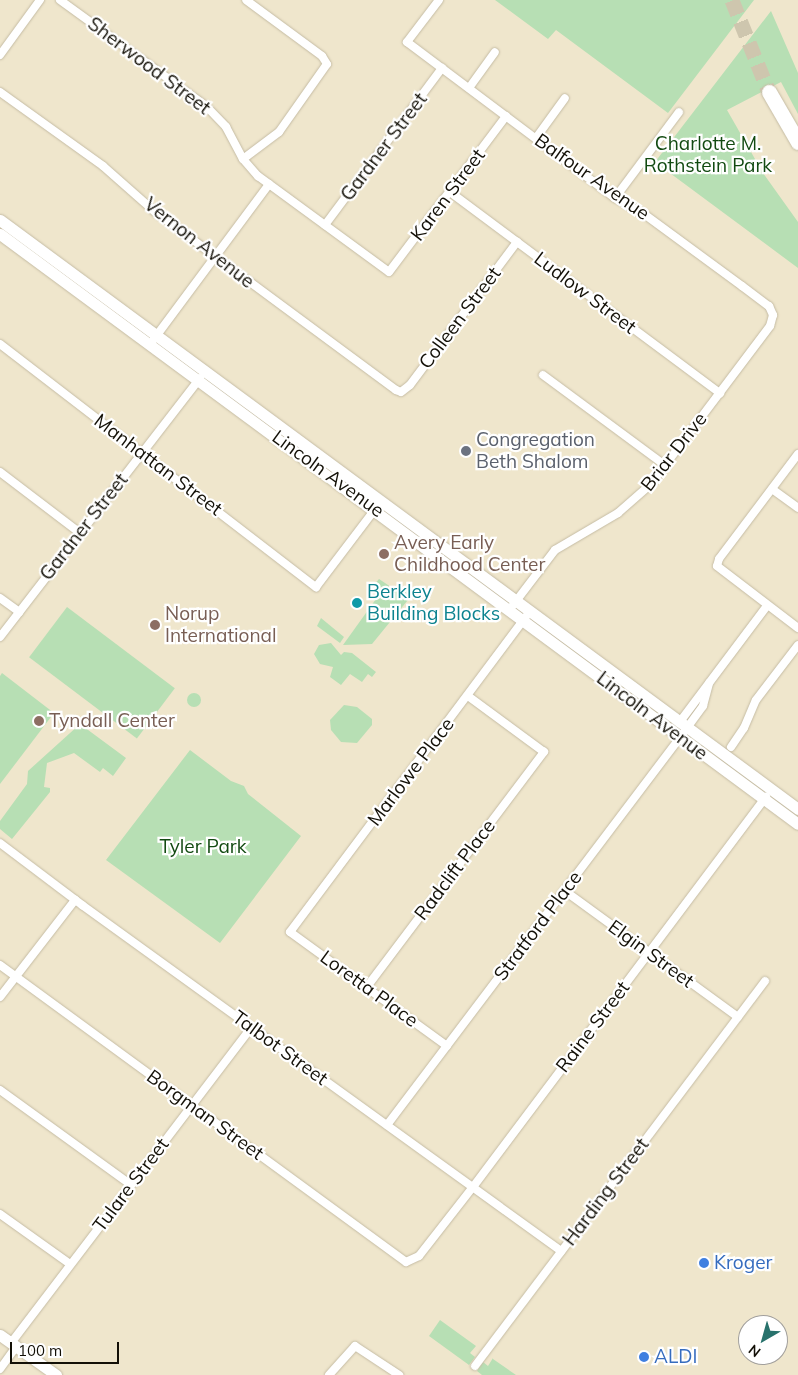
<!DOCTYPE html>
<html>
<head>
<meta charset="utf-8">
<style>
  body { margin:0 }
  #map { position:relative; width:798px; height:1375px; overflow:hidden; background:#efe6cc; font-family:Mulish,sans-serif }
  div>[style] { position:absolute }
  .green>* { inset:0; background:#b7dfb4; transform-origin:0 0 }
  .round { border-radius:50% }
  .highway-tunnel>* { height:15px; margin-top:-7.5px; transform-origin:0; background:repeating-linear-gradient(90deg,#cec6ae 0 15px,transparent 0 23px) }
  .roads { filter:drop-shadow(0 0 1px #c5bca4) drop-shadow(0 0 1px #c5bca4) }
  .street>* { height:8px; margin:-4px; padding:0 4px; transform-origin:4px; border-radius:4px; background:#fff }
  .secondary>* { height:11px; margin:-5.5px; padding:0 5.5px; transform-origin:5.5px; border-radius:5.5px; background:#fff }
  .highway>* { height:15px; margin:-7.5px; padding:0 7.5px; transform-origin:7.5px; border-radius:7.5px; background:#fff }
  .dots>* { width:14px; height:14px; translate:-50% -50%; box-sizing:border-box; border:2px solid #fff; border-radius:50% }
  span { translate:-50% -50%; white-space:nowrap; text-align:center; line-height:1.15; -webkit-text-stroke:4.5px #fff; paint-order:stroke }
  .street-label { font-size:19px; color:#131007 }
  .park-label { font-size:19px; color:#124a11 }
  .worship-label { font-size:19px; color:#5b616d }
  .left { translate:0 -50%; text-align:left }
  .education-label { font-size:19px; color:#785e54 }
  .culture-label { font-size:19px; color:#0d838f }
  .shop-label { font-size:19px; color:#366cbe }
  .north { position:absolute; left:738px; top:1315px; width:50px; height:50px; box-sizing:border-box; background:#fff; border:1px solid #a19f9c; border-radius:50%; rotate:218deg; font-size:14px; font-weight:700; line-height:20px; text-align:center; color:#131007 }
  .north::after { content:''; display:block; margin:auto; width:18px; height:22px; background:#28726c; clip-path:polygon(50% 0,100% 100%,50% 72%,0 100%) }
  .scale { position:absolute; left:10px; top:1342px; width:109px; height:22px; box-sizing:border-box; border:2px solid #131007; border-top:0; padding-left:6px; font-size:15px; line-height:18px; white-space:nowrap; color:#131007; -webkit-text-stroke:4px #fff; paint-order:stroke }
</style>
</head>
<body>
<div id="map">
  <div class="green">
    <div style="clip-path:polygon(495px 0,754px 0,668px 113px,556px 30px,548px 39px)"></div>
    <div style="clip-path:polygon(771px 11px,798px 73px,798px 114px,781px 82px,727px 110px,763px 173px,798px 222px,798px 268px,655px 162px)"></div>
    <div style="clip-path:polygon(379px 579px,403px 595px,406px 591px,412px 595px,372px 644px,343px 645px,381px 592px,373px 586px)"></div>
    <div style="left:67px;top:607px;width:135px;height:63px;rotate:37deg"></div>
    <div style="clip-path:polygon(321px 618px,344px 637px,340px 643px,317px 626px)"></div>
    <div style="clip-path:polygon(331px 643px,341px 655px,344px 652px,352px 653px,376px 672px,372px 677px,368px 674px,362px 682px,350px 674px,341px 685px,330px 677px,333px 667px,320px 664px,314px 654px,319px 645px)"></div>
    <div style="clip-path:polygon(2px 673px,54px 713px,0 784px,0 676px)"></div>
    <div class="round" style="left:187px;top:693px;width:14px;height:14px"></div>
    <div style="clip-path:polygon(344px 705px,357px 707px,372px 719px,372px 725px,357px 743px,341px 742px,331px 730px,330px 720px)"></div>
    <div style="clip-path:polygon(80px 724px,126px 758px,113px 776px,103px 768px,100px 772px,74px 753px,47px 763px,44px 787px,50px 788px,50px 792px,12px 839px,0 829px,0 821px,27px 784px,28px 771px)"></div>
    <div style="clip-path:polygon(190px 750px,231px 781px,244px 786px,248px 794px,301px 836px,220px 943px,106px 860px)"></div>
    <div style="clip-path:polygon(440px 1320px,476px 1346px,470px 1353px,475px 1357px,469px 1365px,429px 1336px)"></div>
    <div style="clip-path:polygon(493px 1358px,493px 1359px,516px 1375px,482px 1375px,477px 1371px,483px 1362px,488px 1366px)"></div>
  </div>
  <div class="highway-tunnel">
    <div style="left:732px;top:0;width:99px;rotate:68.1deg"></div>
  </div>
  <div class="roads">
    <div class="street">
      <div style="left:60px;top:0;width:180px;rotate:36deg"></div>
      <div style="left:206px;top:106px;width:29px;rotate:46deg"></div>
      <div style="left:226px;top:127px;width:36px;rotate:62deg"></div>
      <div style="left:243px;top:159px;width:23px;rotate:49deg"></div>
      <div style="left:258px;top:176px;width:162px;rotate:36.2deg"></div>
      <div style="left:389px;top:272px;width:195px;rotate:-53.1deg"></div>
      <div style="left:439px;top:0;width:53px;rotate:127.3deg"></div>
      <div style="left:407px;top:42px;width:260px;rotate:36.9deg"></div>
      <div style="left:615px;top:198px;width:33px;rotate:29deg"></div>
      <div style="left:644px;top:214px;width:122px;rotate:36.3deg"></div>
      <div style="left:742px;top:286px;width:34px;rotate:37deg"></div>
      <div style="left:769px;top:306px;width:10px;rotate:66deg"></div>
      <div style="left:773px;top:315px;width:11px;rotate:105deg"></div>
      <div style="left:770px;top:326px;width:198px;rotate:127deg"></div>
      <div style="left:651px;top:484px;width:44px;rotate:138.7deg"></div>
      <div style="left:618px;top:513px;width:73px;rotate:149.6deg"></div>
      <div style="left:555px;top:550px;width:74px;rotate:127.3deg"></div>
      <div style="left:0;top:55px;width:68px;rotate:-54deg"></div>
      <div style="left:469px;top:88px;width:44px;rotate:-54.2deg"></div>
      <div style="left:0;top:92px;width:127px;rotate:35.7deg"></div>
      <div style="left:103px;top:166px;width:68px;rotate:41.4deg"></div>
      <div style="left:154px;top:211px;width:301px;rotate:36.5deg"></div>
      <div style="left:396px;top:390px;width:5px;rotate:22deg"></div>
      <div style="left:401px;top:392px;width:11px;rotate:-38deg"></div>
      <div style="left:410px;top:385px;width:179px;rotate:-53.2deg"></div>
      <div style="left:536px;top:138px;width:49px;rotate:-54.1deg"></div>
      <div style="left:243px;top:159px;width:45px;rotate:-36.9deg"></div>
      <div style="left:279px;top:132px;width:83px;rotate:-54.8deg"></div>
      <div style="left:327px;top:64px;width:9px;rotate:-122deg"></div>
      <div style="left:322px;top:56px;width:94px;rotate:-143.6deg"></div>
      <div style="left:450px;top:192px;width:337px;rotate:36.7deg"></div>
      <div style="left:615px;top:198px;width:107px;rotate:-53.3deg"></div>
      <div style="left:325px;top:225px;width:196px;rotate:-53.3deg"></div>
      <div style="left:154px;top:339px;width:193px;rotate:-53.4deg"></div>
      <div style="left:0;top:344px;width:399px;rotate:37.6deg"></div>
      <div style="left:316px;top:587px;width:99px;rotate:-52.8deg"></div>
      <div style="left:543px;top:375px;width:153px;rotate:36.5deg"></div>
      <div style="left:798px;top:454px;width:131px;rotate:127deg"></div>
      <div style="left:719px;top:559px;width:7px;rotate:106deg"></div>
      <div style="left:717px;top:566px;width:102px;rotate:37.4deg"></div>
      <div style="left:0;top:472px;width:101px;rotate:37.3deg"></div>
      <div style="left:772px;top:489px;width:32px;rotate:36deg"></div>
      <div style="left:0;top:598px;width:24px;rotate:36deg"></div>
      <div style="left:0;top:637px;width:327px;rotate:-52.3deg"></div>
      <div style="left:679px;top:723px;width:146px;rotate:-53.1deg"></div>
      <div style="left:731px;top:747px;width:23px;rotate:-56deg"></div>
      <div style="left:744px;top:728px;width:30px;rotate:-67deg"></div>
      <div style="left:756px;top:700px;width:69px;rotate:-52.6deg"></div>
      <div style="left:0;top:843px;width:103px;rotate:37.1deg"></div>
      <div style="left:82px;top:905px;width:591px;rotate:35.84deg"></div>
      <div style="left:565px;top:891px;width:214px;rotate:36.1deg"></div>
      <div style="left:0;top:965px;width:503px;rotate:36.19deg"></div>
      <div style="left:406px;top:1262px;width:14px;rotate:-25deg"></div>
      <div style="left:419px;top:1256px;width:88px;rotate:-52deg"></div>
      <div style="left:473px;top:1187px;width:488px;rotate:-53.1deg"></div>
      <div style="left:366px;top:988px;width:296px;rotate:-53deg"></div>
      <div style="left:544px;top:752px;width:94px;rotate:-143.6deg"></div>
      <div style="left:0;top:997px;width:123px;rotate:-52.3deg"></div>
      <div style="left:447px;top:1046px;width:194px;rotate:-144deg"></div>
      <div style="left:290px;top:932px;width:394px;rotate:-53.2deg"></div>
      <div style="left:0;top:1090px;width:162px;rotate:35.9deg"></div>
      <div style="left:387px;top:1125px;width:479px;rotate:-52.9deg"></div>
      <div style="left:676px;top:743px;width:46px;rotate:-53.9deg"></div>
      <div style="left:703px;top:706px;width:24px;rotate:-75deg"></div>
      <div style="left:0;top:1214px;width:86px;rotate:35.5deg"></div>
      <div style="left:11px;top:1343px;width:397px;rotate:-52.7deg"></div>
      <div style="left:475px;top:1366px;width:482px;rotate:-53deg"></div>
      <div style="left:0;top:1369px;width:27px;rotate:-54deg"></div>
      <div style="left:329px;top:1375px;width:39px;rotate:-48deg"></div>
      <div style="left:355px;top:1346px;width:53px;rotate:33.4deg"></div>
    </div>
    <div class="secondary">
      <div style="left:0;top:220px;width:992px;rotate:36.43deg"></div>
      <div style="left:0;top:234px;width:992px;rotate:36.48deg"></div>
      <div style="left:0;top:1335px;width:69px;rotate:35.5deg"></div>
    </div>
    <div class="highway">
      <div style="left:769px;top:92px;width:58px;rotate:59.9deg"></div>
    </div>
  </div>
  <div class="dots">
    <div style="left:466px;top:451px;background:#6b7280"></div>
    <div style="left:384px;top:554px;background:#8d6e63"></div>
    <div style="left:357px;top:603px;background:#0f9aa8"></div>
    <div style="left:155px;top:625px;background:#8d6e63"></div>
    <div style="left:39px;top:721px;background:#8d6e63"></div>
    <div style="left:704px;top:1263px;background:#3f7fe0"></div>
    <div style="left:644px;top:1357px;background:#3f7fe0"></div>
  </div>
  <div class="street-label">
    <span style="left:149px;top:66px;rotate:37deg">Sherwood Street</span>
    <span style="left:384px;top:147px;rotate:-53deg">Gardner Street</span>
    <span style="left:592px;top:177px;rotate:35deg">Balfour Avenue</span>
    <span style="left:448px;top:195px;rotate:-53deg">Karen Street</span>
    <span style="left:199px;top:243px;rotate:38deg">Vernon Avenue</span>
    <span style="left:585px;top:293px;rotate:37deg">Ludlow Street</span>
    <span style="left:460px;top:318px;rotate:-53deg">Colleen Street</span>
    <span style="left:674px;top:452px;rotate:-52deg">Briar Drive</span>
    <span style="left:158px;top:465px;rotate:37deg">Manhattan Street</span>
    <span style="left:328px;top:474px;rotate:36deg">Lincoln Avenue</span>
    <span style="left:84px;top:527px;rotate:-52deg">Gardner Street</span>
    <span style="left:652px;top:716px;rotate:37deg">Lincoln Avenue</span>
    <span style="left:411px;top:772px;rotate:-53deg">Marlowe Place</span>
    <span style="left:455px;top:870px;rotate:-53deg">Radclift Place</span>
    <span style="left:538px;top:926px;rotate:-53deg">Stratford Place</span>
    <span style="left:651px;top:954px;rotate:36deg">Elgin Street</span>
    <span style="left:369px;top:989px;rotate:36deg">Loretta Place</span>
    <span style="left:593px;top:1027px;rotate:-53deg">Raine Street</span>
    <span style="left:280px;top:1048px;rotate:36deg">Talbot Street</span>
    <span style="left:205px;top:1115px;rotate:36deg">Borgman Street</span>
    <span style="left:131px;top:1185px;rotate:-53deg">Tulare Street</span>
    <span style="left:606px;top:1192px;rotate:-53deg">Harding Street</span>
  </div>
  <div class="park-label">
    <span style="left:708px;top:155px">Charlotte M.<br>Rothstein Park</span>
    <span style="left:203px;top:847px">Tyler Park</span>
  </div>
  <div class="worship-label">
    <span class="left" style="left:476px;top:451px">Congregation<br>Beth Shalom</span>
  </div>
  <div class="education-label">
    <span class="left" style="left:394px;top:554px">Avery Early<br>Childhood Center</span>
    <span class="left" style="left:165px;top:625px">Norup<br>International</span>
    <span class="left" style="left:49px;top:721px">Tyndall Center</span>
  </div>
  <div class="culture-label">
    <span class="left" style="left:367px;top:603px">Berkley<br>Building Blocks</span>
  </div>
  <div class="shop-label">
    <span class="left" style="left:714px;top:1263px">Kroger</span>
    <span class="left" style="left:654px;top:1357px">ALDI</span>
  </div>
  <div class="north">N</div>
  <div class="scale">100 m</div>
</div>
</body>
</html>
